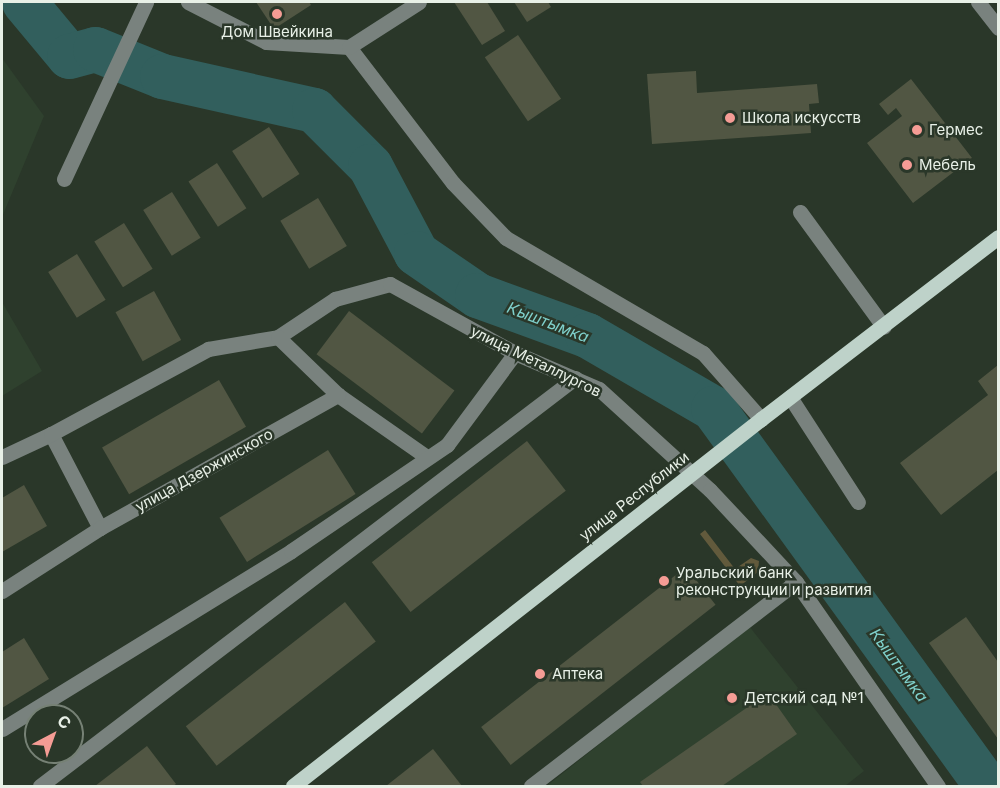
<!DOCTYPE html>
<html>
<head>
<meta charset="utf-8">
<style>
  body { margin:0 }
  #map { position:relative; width:1000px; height:788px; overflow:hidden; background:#2a3729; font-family:Inter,sans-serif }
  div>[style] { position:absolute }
  .built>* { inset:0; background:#2f412e }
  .green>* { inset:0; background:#625a3c }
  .river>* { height:45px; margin:-22.5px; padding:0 22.5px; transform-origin:22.5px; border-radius:22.5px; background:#325f5d }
  .building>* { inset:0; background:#515643; transform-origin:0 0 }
  .minor>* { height:15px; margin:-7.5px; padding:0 7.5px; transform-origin:7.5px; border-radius:7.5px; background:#79827e }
  .major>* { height:15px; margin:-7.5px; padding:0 7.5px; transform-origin:7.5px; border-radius:7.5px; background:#bed2c9 }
  .dots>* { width:16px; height:16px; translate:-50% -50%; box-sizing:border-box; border:3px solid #2a3729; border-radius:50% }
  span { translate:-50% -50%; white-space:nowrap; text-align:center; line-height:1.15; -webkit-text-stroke:5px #2a3729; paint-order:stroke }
  .poi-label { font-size:15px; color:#e8f0e7 }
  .left { translate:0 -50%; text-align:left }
  .street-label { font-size:15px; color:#e8f0e7 }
  .water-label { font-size:16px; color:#7fd0cb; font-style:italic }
  .frame { position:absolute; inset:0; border:3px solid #e8f0e7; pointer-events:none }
  .north { position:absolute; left:24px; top:704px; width:60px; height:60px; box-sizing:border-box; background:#2a3729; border:2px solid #768175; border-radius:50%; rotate:41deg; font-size:16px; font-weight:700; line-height:24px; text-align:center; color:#e8f0e7 }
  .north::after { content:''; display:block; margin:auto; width:21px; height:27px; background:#f59c95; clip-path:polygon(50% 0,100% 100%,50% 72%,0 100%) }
</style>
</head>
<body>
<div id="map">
  <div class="built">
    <div style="clip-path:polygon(2px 58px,44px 116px,2px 217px)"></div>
    <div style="clip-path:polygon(2px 302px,42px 371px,2px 396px)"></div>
    <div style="clip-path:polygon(749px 626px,864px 771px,845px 786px,548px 785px)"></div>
  </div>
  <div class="green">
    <div style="clip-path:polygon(705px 530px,735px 569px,751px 558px,759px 561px,758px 572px,740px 586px,700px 534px)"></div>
  </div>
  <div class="river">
    <div style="left:24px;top:2px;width:70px;rotate:50.2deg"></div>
    <div style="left:69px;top:56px;width:27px;rotate:-15deg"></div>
    <div style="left:95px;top:49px;width:72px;rotate:21.9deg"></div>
    <div style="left:162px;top:76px;width:156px;rotate:12.6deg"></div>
    <div style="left:314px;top:110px;width:79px;rotate:45deg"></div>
    <div style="left:370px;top:166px;width:98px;rotate:62.1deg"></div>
    <div style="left:416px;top:253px;width:74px;rotate:34.5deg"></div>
    <div style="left:477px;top:295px;width:117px;rotate:20deg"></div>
    <div style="left:587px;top:335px;width:146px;rotate:30.1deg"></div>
    <div style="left:713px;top:408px;width:467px;rotate:54.1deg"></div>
  </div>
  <div class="building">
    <div style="clip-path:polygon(256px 2px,309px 2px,311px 5px,274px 29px)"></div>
    <div style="clip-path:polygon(454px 2px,487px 2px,505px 31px,482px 45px)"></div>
    <div style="clip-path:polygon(514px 2px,548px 2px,551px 7px,527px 22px)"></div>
    <div style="left:518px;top:35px;width:77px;height:40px;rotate:56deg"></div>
    <div style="clip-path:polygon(696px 71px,697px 93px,817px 84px,819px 103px,809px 104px,811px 133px,652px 144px,647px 74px)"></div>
    <div style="clip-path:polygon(911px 79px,972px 158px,913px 203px,867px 143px,902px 116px,896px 108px,888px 115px,879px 104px)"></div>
    <div style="left:269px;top:127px;width:56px;height:44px;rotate:57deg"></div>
    <div style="left:217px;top:163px;width:54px;height:34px;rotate:57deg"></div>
    <div style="left:172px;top:192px;width:54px;height:34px;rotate:58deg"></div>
    <div style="left:318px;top:198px;width:56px;height:44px;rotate:59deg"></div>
    <div style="left:124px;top:223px;width:54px;height:35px;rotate:58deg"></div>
    <div style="left:77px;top:254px;width:54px;height:34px;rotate:58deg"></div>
    <div style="left:154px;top:291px;width:56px;height:44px;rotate:61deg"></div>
    <div style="left:349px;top:311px;width:132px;height:54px;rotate:37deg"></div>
    <div style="clip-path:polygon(998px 365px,998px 470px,941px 515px,900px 463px,988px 395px,978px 381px)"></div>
    <div style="left:219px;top:380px;width:54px;height:135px;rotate:60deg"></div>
    <div style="left:527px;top:441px;width:63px;height:197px;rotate:52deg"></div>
    <div style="left:328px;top:450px;width:52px;height:128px;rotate:58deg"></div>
    <div style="clip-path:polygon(24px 485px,47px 526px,2px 552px,2px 498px)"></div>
    <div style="left:686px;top:567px;width:48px;height:260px;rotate:52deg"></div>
    <div style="left:345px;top:602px;width:50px;height:202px;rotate:52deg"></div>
    <div style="clip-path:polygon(966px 617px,998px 662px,998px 739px,929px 643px)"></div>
    <div style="clip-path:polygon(24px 638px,49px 679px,2px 708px,2px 652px)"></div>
    <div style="clip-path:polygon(768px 693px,797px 734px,722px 786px,643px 786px,640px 782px)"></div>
    <div style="clip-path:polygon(147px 746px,176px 784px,173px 786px,95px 786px)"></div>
    <div style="clip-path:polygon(433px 749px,462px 786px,386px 786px)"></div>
  </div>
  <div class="minor">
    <div style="left:188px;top:2px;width:88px;rotate:27.1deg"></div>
    <div style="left:266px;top:42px;width:83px;rotate:3.4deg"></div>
    <div style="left:349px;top:47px;width:171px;rotate:52.6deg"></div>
    <div style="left:453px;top:183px;width:76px;rotate:46.1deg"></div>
    <div style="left:506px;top:238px;width:228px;rotate:30.3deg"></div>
    <div style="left:703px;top:353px;width:88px;rotate:48.7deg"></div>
    <div style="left:978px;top:2px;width:33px;rotate:52deg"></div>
    <div style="left:349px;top:47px;width:83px;rotate:-32.7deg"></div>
    <div style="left:64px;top:179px;width:195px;rotate:-65.1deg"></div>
    <div style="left:800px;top:212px;width:142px;rotate:53.9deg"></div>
    <div style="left:338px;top:395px;width:108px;rotate:34.9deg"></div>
    <div style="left:790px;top:397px;width:125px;rotate:57.1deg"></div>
    <div style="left:51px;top:434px;width:106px;rotate:62.5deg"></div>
    <div style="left:2px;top:457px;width:54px;rotate:-25.1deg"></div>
    <div style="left:51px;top:434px;width:179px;rotate:-28.4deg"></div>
    <div style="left:208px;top:349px;width:71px;rotate:-9.7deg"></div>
    <div style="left:278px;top:337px;width:69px;rotate:-33.7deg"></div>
    <div style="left:335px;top:299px;width:57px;rotate:-15.3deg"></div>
    <div style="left:390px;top:284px;width:143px;rotate:28.9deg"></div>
    <div style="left:515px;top:353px;width:91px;rotate:23.2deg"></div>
    <div style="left:599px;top:389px;width:150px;rotate:42.3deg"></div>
    <div style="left:710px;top:490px;width:126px;rotate:46.9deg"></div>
    <div style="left:796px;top:582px;width:249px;rotate:55.2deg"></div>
    <div style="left:2px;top:591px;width:117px;rotate:-32.7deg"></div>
    <div style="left:100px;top:528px;width:273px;rotate:-29.2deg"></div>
    <div style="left:338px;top:395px;width:83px;rotate:-136deg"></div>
    <div style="left:2px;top:729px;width:339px;rotate:-31.6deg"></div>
    <div style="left:291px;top:551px;width:189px;rotate:-34.2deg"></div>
    <div style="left:447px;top:445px;width:114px;rotate:-53.5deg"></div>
    <div style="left:40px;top:786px;width:673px;rotate:-37.33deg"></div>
    <div style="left:531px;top:786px;width:334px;rotate:-37.6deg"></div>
  </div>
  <div class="major">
    <div style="left:293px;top:786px;width:595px;rotate:-38.1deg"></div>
    <div style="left:761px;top:419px;width:299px;rotate:-37.5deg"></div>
  </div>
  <div class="dots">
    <div style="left:277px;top:14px;background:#f59c95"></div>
    <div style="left:730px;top:118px;background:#f59c95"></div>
    <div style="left:917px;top:130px;background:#f59c95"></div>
    <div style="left:907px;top:165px;background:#f59c95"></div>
    <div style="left:664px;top:581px;background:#f59c95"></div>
    <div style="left:540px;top:674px;background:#f59c95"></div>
    <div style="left:732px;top:698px;background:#f59c95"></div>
  </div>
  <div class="poi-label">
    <span style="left:277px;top:32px">Дом Швейкина</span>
    <span class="left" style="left:742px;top:118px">Школа искусств</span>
    <span class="left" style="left:929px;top:130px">Гермес</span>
    <span class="left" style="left:919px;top:165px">Мебель</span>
    <span class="left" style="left:676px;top:581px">Уральский банк<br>реконструкции и развития</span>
    <span class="left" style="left:552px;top:674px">Аптека</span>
    <span class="left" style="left:744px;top:698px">Детский сад №1</span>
  </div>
  <div class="street-label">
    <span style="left:536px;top:361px;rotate:26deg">улица Металлургов</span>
    <span style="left:204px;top:470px;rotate:-29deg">улица Дзержинского</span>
    <span style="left:634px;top:496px;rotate:-38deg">улица Республики</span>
  </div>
  <div class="water-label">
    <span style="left:548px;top:322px;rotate:21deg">Кыштымка</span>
    <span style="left:899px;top:665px;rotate:54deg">Кыштымка</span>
  </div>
  <div class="frame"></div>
  <div class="north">С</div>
</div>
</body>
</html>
